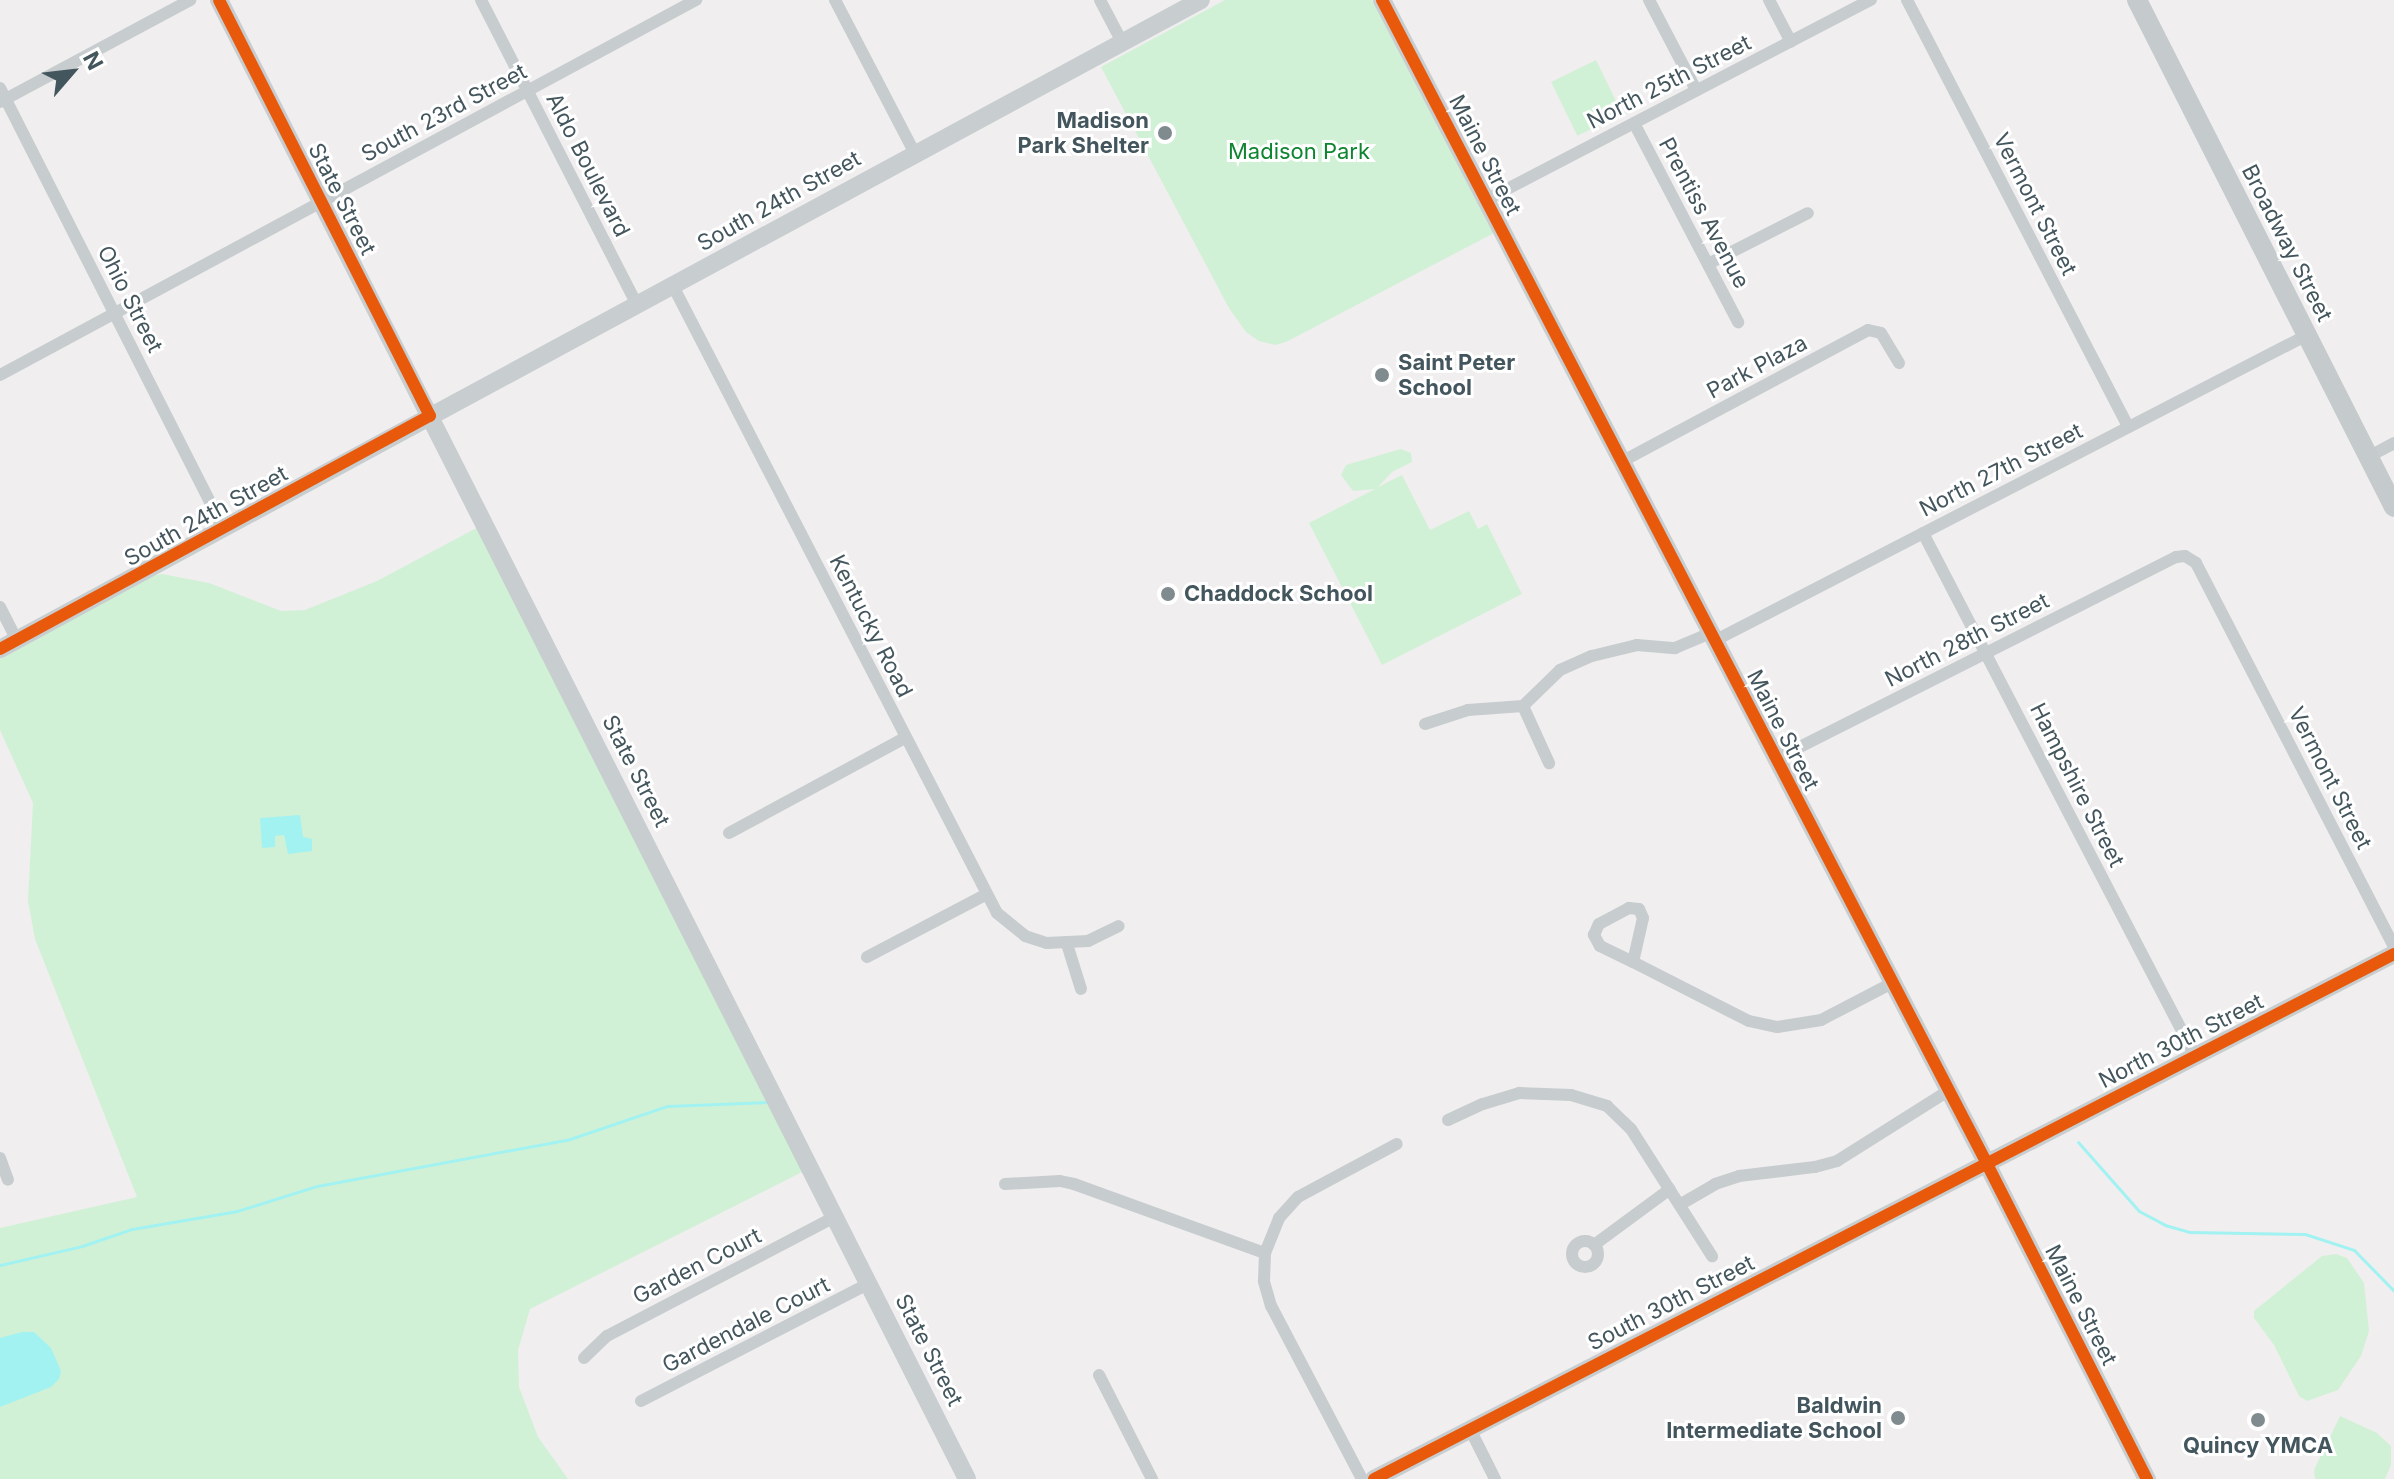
<!DOCTYPE html>
<html>
<head>
<meta charset="utf-8">
<style>
  body { margin:0 }
  #map { position:relative; width:2394px; height:1479px; overflow:hidden; background:#f0eeef; font-family:Inter,sans-serif }
  div>[style] { position:absolute }
  .green>* { inset:0; background:#d1f1d6; transform-origin:0 0 }
  .water>* { inset:0; background:#a2f2f2 }
  .stream>* { height:3px; margin:-1.5px; padding:0 1.5px; transform-origin:1.5px; border-radius:1.5px; background:#a2f2f2 }
  .street>* { height:12px; margin:-6px; padding:0 6px; transform-origin:6px; border-radius:6px; background:#c7ccce }
  .street>.ring { margin:-6px; padding:0; box-sizing:content-box; background:none; border:12px solid #c7ccce; border-radius:50% }
  .secondary>* { height:18px; margin:-9px; padding:0 9px; transform-origin:9px; border-radius:9px; background:#c8cdcf }
  .primary>* { height:20px; margin:-10px; padding:0 10px; transform-origin:10px; border-radius:10px; background:#c5cacc }
  .cycleway>* { height:12px; margin:-6px; padding:0 6px; transform-origin:6px; border-radius:6px; background:#e8590c }
  .dots>* { width:22px; height:22px; translate:-50% -50%; box-sizing:border-box; border:4px solid #fff; border-radius:50% }
  span { translate:-50% -50%; white-space:nowrap; text-align:center; line-height:1.15; -webkit-text-stroke:6px #fff; paint-order:stroke }
  .street-label { font-size:22px; color:#44565d }
  .poi-label { font-size:22px; color:#44565d; font-weight:700 }
  .right { translate:-100% -50%; text-align:right }
  .left { translate:0 -50%; text-align:left }
  .park-label { font-size:22px; color:#0e8530 }
  .north { position:absolute; left:32px; top:32px; width:80px; height:80px; -webkit-text-stroke:6px #fff; paint-order:stroke; rotate:62deg; font-size:22px; font-weight:700; line-height:32px; text-align:center; color:#44565d }
  .north::after { content:''; display:block; margin:auto; width:28px; height:36px; background:#44565d; clip-path:polygon(50% 0,100% 100%,50% 72%,0 100%) }
</style>
</head>
<body>
<div id="map">
  <div class="green">
    <div style="clip-path:polygon(1225px 0,1372px 0,1494px 233px,1286px 342px,1275px 345px,1259px 341px,1246px 332px,1229px 308px,1101px 67px)"></div>
    <div style="left:1596px;top:60px;width:60px;height:50px;rotate:64deg"></div>
    <div style="clip-path:polygon(1401px 449px,1411px 453px,1412px 462px,1392px 472px,1378px 487px,1402px 475px,1430px 530px,1469px 511px,1478px 529px,1487px 524px,1522px 594px,1382px 665px,1309px 523px,1375px 489px,1353px 491px,1341px 475px,1346px 465px)"></div>
    <div style="clip-path:polygon(484px 524px,810px 1168px,530px 1309px,518px 1350px,519px 1387px,538px 1437px,568px 1479px,0 1479px,0 1228px,137px 1197px,35px 939px,28px 901px,33px 803px,0 730px,0 649px,129px 580px,162px 574px,209px 583px,281px 611px,305px 610px,377px 581px)"></div>
    <div style="clip-path:polygon(2336px 1254px,2347px 1258px,2364px 1283px,2369px 1331px,2361px 1356px,2338px 1390px,2307px 1401px,2299px 1396px,2274px 1345px,2254px 1318px,2254px 1311px,2322px 1256px)"></div>
    <div style="clip-path:polygon(2340px 1416px,2377px 1433px,2391px 1446px,2391px 1465px,2385px 1479px,2315px 1479px,2314px 1470px)"></div>
  </div>
  <div class="water">
    <div style="clip-path:polygon(300px 815px,303px 837px,312px 839px,312px 851px,288px 854px,284px 835px,275px 836px,275px 847px,262px 848px,260px 818px)"></div>
    <div style="clip-path:polygon(22px 1332px,34px 1332px,51px 1348px,61px 1371px,59px 1379px,51px 1387px,0 1407px,0 1338px)"></div>
  </div>
  <div class="stream">
    <div style="left:2078px;top:1142px;width:92px;rotate:48.5deg"></div>
    <div style="left:2139px;top:1211px;width:30px;rotate:28deg"></div>
    <div style="left:2165px;top:1225px;width:25px;rotate:16deg"></div>
    <div style="left:2189px;top:1232px;width:116px;rotate:1deg"></div>
    <div style="left:2305px;top:1234px;width:52px;rotate:18.1deg"></div>
    <div style="left:2354px;top:1250px;width:57px;rotate:45.7deg"></div>
    <div style="left:0;top:1265px;width:84px;rotate:-13deg"></div>
    <div style="left:82px;top:1246px;width:53px;rotate:-18.8deg"></div>
    <div style="left:132px;top:1229px;width:107px;rotate:-9.7deg"></div>
    <div style="left:237px;top:1211px;width:84px;rotate:-17.4deg"></div>
    <div style="left:317px;top:1186px;width:257px;rotate:-10.5deg"></div>
    <div style="left:570px;top:1139px;width:102px;rotate:-18.8deg"></div>
    <div style="left:667px;top:1106px;width:102px;rotate:-2.2deg"></div>
  </div>
  <div class="street">
    <div style="left:481px;top:0;width:343px;rotate:62.9deg"></div>
    <div style="left:835px;top:0;width:174px;rotate:62.5deg"></div>
    <div style="left:1100px;top:0;width:47px;rotate:62.4deg"></div>
    <div style="left:1649px;top:0;width:102px;rotate:62.4deg"></div>
    <div style="left:1769px;top:0;width:47px;rotate:62.4deg"></div>
    <div style="left:1907px;top:0;width:481px;rotate:62.6deg"></div>
    <div style="left:0;top:88px;width:495px;rotate:63.1deg"></div>
    <div style="left:0;top:102px;width:216px;rotate:-28.2deg"></div>
    <div style="left:1634px;top:123px;width:225px;rotate:62.4deg"></div>
    <div style="left:1486px;top:200px;width:434px;rotate:-27.5deg"></div>
    <div style="left:1708px;top:264px;width:112px;rotate:-27deg"></div>
    <div style="left:673px;top:286px;width:706px;rotate:62.67deg"></div>
    <div style="left:997px;top:913px;width:36px;rotate:39deg"></div>
    <div style="left:1025px;top:936px;width:23px;rotate:18deg"></div>
    <div style="left:1047px;top:943px;width:41px;rotate:-2.8deg"></div>
    <div style="left:1088px;top:941px;width:34px;rotate:-26deg"></div>
    <div style="left:0;top:375px;width:791px;rotate:-28.32deg"></div>
    <div style="left:2368px;top:457px;width:30px;rotate:-28deg"></div>
    <div style="left:1621px;top:462px;width:280px;rotate:-28.1deg"></div>
    <div style="left:1868px;top:330px;width:13px;rotate:13deg"></div>
    <div style="left:1881px;top:333px;width:35px;rotate:59deg"></div>
    <div style="left:1923px;top:533px;width:590px;rotate:62.52deg"></div>
    <div style="left:0;top:607px;width:37px;rotate:63deg"></div>
    <div style="left:1714px;top:641px;width:667px;rotate:-27.29deg"></div>
    <div style="left:1523px;top:706px;width:63px;rotate:65.5deg"></div>
    <div style="left:1425px;top:724px;width:45px;rotate:-18deg"></div>
    <div style="left:1468px;top:710px;width:55px;rotate:-4.2deg"></div>
    <div style="left:1523px;top:706px;width:52px;rotate:-44.2deg"></div>
    <div style="left:1560px;top:670px;width:35px;rotate:-24deg"></div>
    <div style="left:1592px;top:656px;width:46px;rotate:-13.7deg"></div>
    <div style="left:1637px;top:645px;width:38px;rotate:5deg"></div>
    <div style="left:1675px;top:648px;width:38px;rotate:-23deg"></div>
    <div style="left:1776px;top:759px;width:448px;rotate:-26.8deg"></div>
    <div style="left:2176px;top:557px;width:9px;rotate:-6deg"></div>
    <div style="left:2185px;top:556px;width:13px;rotate:32deg"></div>
    <div style="left:2196px;top:563px;width:432px;rotate:62.7deg"></div>
    <div style="left:729px;top:833px;width:200px;rotate:-28.4deg"></div>
    <div style="left:1629px;top:908px;width:10px;rotate:6deg"></div>
    <div style="left:1639px;top:909px;width:10px;rotate:66deg"></div>
    <div style="left:1643px;top:918px;width:45px;rotate:102.8deg"></div>
    <div style="left:1633px;top:962px;width:37px;rotate:-154deg"></div>
    <div style="left:1600px;top:946px;width:13px;rotate:-119deg"></div>
    <div style="left:1594px;top:935px;width:12px;rotate:-66deg"></div>
    <div style="left:1599px;top:924px;width:34px;rotate:-28deg"></div>
    <div style="left:1067px;top:944px;width:47px;rotate:72.7deg"></div>
    <div style="left:867px;top:957px;width:133px;rotate:-27.7deg"></div>
    <div style="left:1633px;top:962px;width:130px;rotate:27deg"></div>
    <div style="left:1749px;top:1021px;width:29px;rotate:12deg"></div>
    <div style="left:1777px;top:1027px;width:45px;rotate:-9deg"></div>
    <div style="left:1821px;top:1020px;width:80px;rotate:-27.5deg"></div>
    <div style="left:1448px;top:1120px;width:38px;rotate:-25deg"></div>
    <div style="left:1483px;top:1104px;width:38px;rotate:-17deg"></div>
    <div style="left:1519px;top:1093px;width:52px;rotate:2.2deg"></div>
    <div style="left:1571px;top:1095px;width:38px;rotate:17deg"></div>
    <div style="left:1607px;top:1106px;width:33px;rotate:44deg"></div>
    <div style="left:1631px;top:1129px;width:151px;rotate:57.5deg"></div>
    <div style="left:0;top:1158px;width:23px;rotate:70deg"></div>
    <div style="left:1005px;top:1184px;width:55px;rotate:-3.1deg"></div>
    <div style="left:1060px;top:1181px;width:14px;rotate:12deg"></div>
    <div style="left:1074px;top:1184px;width:203px;rotate:19.9deg"></div>
    <div style="left:1681px;top:1204px;width:39px;rotate:-30deg"></div>
    <div style="left:1715px;top:1184px;width:25px;rotate:-18deg"></div>
    <div style="left:1739px;top:1176px;width:77px;rotate:-6.8deg"></div>
    <div style="left:1815px;top:1167px;width:23px;rotate:-15deg"></div>
    <div style="left:1837px;top:1161px;width:131px;rotate:-32.2deg"></div>
    <div class="ring" style="left:1572px;top:1241px;width:14px;height:14px"></div>
    <div style="left:1594px;top:1245px;width:94px;rotate:-36.4deg"></div>
    <div style="left:584px;top:1358px;width:32px;rotate:-44deg"></div>
    <div style="left:607px;top:1336px;width:257px;rotate:-27.6deg"></div>
    <div style="left:1099px;top:1375px;width:117px;rotate:63deg"></div>
    <div style="left:641px;top:1401px;width:255px;rotate:-27.3deg"></div>
    <div style="left:1470px;top:1429px;width:56px;rotate:63.4deg"></div>
    <div style="left:1362px;top:1479px;width:195px;rotate:-117.7deg"></div>
    <div style="left:1271px;top:1306px;width:26px;rotate:-106deg"></div>
    <div style="left:1264px;top:1281px;width:28px;rotate:-88deg"></div>
    <div style="left:1265px;top:1253px;width:38px;rotate:-68deg"></div>
    <div style="left:1279px;top:1218px;width:28px;rotate:-48deg"></div>
    <div style="left:1298px;top:1197px;width:112px;rotate:-28.2deg"></div>
  </div>
  <div class="secondary">
    <div style="left:219px;top:0;width:1657px;rotate:63.17deg"></div>
    <div style="left:1382px;top:0;width:1310px;rotate:62.53deg"></div>
    <div style="left:1986px;top:1162px;width:356px;rotate:63.1deg"></div>
    <div style="left:0;top:649px;width:1365px;rotate:-28.39deg"></div>
    <div style="left:1374px;top:1479px;width:1147px;rotate:-27.24deg"></div>
  </div>
  <div class="primary">
    <div style="left:2137px;top:0;width:568px;rotate:63.12deg"></div>
  </div>
  <div class="cycleway">
    <div style="left:1382px;top:0;width:1310px;rotate:62.53deg"></div>
    <div style="left:1986px;top:1162px;width:356px;rotate:63.1deg"></div>
    <div style="left:0;top:649px;width:489px;rotate:-28.5deg"></div>
    <div style="left:430px;top:416px;width:466px;rotate:-116.9deg"></div>
    <div style="left:1374px;top:1479px;width:1147px;rotate:-27.24deg"></div>
  </div>
  <div class="dots">
    <div style="left:1165px;top:133px;background:#808b90"></div>
    <div style="left:1382px;top:375px;background:#808b90"></div>
    <div style="left:1168px;top:594px;background:#808b90"></div>
    <div style="left:1898px;top:1418px;background:#808b90"></div>
    <div style="left:2258px;top:1420px;background:#808b90"></div>
  </div>
  <div class="street-label">
    <span style="left:1669px;top:82px;rotate:-27deg">North 25th Street</span>
    <span style="left:444px;top:113px;rotate:-28deg">South 23rd Street</span>
    <span style="left:1485px;top:155px;rotate:63deg">Maine Street</span>
    <span style="left:588px;top:165px;rotate:63deg">Aldo Boulevard</span>
    <span style="left:342px;top:199px;rotate:63deg">State Street</span>
    <span style="left:779px;top:201px;rotate:-29deg">South 24th Street</span>
    <span style="left:2035px;top:204px;rotate:63deg">Vermont Street</span>
    <span style="left:1704px;top:213px;rotate:62deg">Prentiss Avenue</span>
    <span style="left:2287px;top:243px;rotate:63deg">Broadway Street</span>
    <span style="left:130px;top:299px;rotate:63deg">Ohio Street</span>
    <span style="left:1757px;top:367px;rotate:-28deg">Park Plaza</span>
    <span style="left:2001px;top:470px;rotate:-27deg">North 27th Street</span>
    <span style="left:206px;top:516px;rotate:-29deg">South 24th Street</span>
    <span style="left:871px;top:626px;rotate:63deg">Kentucky Road</span>
    <span style="left:1967px;top:640px;rotate:-27deg">North 28th Street</span>
    <span style="left:1783px;top:730px;rotate:63deg">Maine Street</span>
    <span style="left:636px;top:771px;rotate:63deg">State Street</span>
    <span style="left:2330px;top:778px;rotate:63deg">Vermont Street</span>
    <span style="left:2077px;top:785px;rotate:63deg">Hampshire Street</span>
    <span style="left:2181px;top:1041px;rotate:-27deg">North 30th Street</span>
    <span style="left:697px;top:1266px;rotate:-27deg">Garden Court</span>
    <span style="left:1671px;top:1303px;rotate:-27deg">South 30th Street</span>
    <span style="left:2081px;top:1305px;rotate:63deg">Maine Street</span>
    <span style="left:746px;top:1325px;rotate:-27deg">Gardendale Court</span>
    <span style="left:929px;top:1350px;rotate:63deg">State Street</span>
  </div>
  <div class="poi-label">
    <span class="right" style="left:1149px;top:133px">Madison<br>Park Shelter</span>
    <span class="left" style="left:1398px;top:375px">Saint Peter<br>School</span>
    <span class="left" style="left:1184px;top:594px">Chaddock School</span>
    <span class="right" style="left:1882px;top:1418px">Baldwin<br>Intermediate School</span>
    <span style="left:2258px;top:1446px">Quincy YMCA</span>
  </div>
  <div class="park-label">
    <span style="left:1299px;top:152px">Madison Park</span>
  </div>
  <div class="north">N</div>
</div>
</body>
</html>
